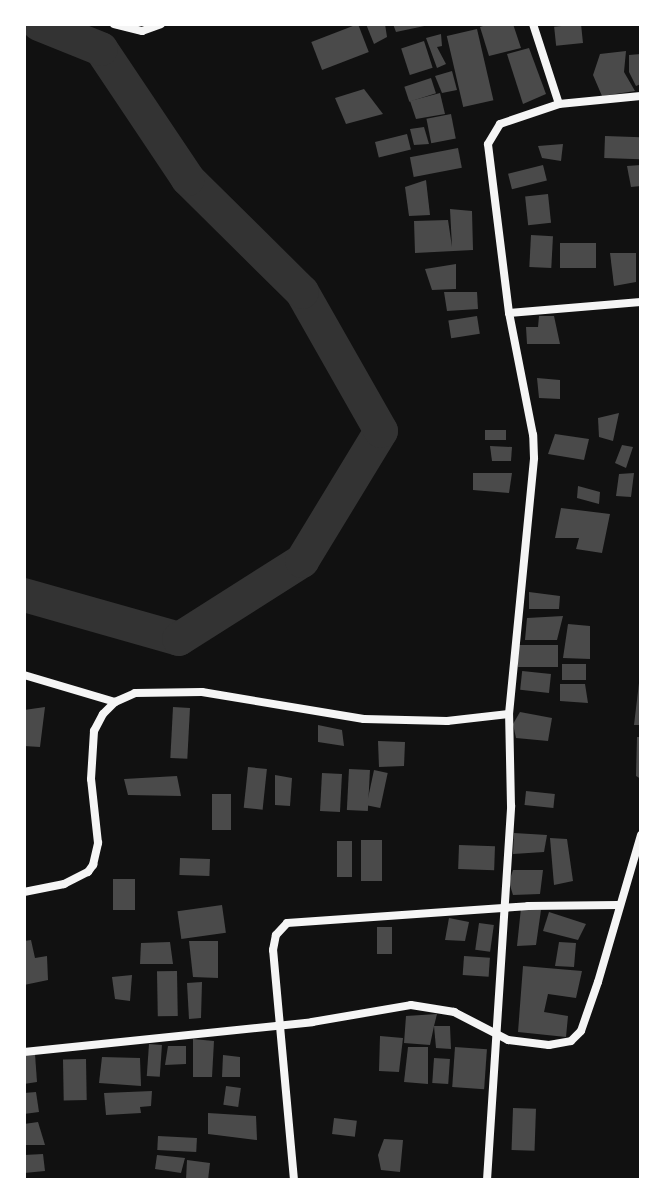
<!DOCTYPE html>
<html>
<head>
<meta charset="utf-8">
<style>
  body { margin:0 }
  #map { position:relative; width:665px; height:1204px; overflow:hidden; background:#111; font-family:"Titillium Web",sans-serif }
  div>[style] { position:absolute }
  .river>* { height:34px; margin:-17px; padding:0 17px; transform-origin:17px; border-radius:17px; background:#333 }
  .building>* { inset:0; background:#4a4a4a; transform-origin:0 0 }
  .minor>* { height:8px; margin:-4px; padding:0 4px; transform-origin:4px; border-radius:4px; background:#f5f5f5 }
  span { translate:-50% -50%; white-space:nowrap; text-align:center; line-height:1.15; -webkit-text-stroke:7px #fff; paint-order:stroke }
  .frame { position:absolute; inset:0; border:26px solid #fff; pointer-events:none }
</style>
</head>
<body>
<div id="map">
  <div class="river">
    <div style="left:24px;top:595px;width:161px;rotate:15.8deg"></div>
    <div style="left:179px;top:639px;width:146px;rotate:-32.4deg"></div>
    <div style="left:302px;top:561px;width:152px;rotate:-58.7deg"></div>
    <div style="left:381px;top:431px;width:160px;rotate:-119.6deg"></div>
    <div style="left:302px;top:292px;width:161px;rotate:-135.3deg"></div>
    <div style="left:188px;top:179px;width:156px;rotate:-123.8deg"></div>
    <div style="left:101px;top:49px;width:67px;rotate:-158deg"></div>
  </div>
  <div class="building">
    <div style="left:358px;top:24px;width:30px;height:50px;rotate:69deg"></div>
    <div style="clip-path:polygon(366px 24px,385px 24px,387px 37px,374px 44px)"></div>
    <div style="clip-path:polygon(393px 24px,429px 24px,429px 25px,396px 32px)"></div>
    <div style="clip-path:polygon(489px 24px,513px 24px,521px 48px,489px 56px,480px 27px)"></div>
    <div style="left:581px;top:24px;width:19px;height:27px;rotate:84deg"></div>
    <div style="left:477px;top:29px;width:73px;height:31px;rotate:77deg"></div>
    <div style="clip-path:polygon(441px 34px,442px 46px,437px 47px,446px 64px,437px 68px,426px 38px)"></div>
    <div style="left:424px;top:41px;width:28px;height:24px;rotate:72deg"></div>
    <div style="clip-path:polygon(529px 48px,546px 94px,523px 104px,507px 54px)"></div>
    <div style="clip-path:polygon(626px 51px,624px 72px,635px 91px,602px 96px,593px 75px,600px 54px)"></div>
    <div style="clip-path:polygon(641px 54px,641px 84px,636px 86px,629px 72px,629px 55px)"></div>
    <div style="clip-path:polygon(452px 71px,457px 90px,442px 93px,435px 76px)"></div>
    <div style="left:431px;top:78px;width:16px;height:28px;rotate:72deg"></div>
    <div style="clip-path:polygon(364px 89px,383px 114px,346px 124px,335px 98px)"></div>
    <div style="clip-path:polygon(440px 93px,445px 114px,416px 119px,410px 101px)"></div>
    <div style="left:451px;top:114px;width:25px;height:25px;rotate:79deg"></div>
    <div style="clip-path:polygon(424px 127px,429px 144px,414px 145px,410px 129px)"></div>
    <div style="left:407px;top:134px;width:16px;height:33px;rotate:76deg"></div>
    <div style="left:605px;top:136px;width:36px;height:22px;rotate:2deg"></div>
    <div style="clip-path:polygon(563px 144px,561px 161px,542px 158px,538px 146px)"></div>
    <div style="left:458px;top:148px;width:20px;height:49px;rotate:79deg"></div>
    <div style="left:543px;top:165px;width:16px;height:36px;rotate:76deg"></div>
    <div style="clip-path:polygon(641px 165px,641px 186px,631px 187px,627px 166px)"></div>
    <div style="clip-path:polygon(426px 180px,430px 215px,409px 216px,405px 187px)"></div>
    <div style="left:548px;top:194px;width:29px;height:23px;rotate:84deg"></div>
    <div style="clip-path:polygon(450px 209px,472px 211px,473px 250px,415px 253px,414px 221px,448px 220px,452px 247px)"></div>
    <div style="left:531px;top:235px;width:22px;height:32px;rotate:3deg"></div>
    <div style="left:560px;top:243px;width:36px;height:25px"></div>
    <div style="clip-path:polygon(610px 253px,636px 253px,636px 282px,614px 286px)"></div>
    <div style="clip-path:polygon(456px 264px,456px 289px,432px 290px,425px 269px)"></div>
    <div style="clip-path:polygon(444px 292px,477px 292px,478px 309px,447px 311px)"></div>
    <div style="left:477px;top:316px;width:18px;height:29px;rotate:81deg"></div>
    <div style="clip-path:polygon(539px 316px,554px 316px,560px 344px,527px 344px,526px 327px,538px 327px)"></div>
    <div style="clip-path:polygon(537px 378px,560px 380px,560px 399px,539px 398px)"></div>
    <div style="clip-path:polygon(619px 413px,613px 441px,599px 437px,598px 418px)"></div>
    <div style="left:485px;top:430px;width:21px;height:10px"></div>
    <div style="clip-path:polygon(555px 434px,589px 439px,584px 460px,548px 454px)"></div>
    <div style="clip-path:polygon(622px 445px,633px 447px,626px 468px,615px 463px)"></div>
    <div style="clip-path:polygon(490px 446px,512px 447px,511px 461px,492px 461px)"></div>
    <div style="clip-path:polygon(473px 473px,512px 473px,509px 493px,473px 490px)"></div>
    <div style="clip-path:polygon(634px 473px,631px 497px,616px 496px,619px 474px)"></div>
    <div style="clip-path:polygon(578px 486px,600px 492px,599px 504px,577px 498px)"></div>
    <div style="clip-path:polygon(561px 508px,610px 514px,602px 553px,576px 549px,579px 538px,555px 538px)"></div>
    <div style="clip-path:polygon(529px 592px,560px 596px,559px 609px,529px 609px)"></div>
    <div style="clip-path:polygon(563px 616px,557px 640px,525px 640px,527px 618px)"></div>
    <div style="clip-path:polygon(568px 624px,590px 626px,590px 659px,563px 658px)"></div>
    <div style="left:518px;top:645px;width:40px;height:22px"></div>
    <div style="left:586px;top:664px;width:16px;height:24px;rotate:90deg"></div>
    <div style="left:551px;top:674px;width:19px;height:29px;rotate:96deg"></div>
    <div style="clip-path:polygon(639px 683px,641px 683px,641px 725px,634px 725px)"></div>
    <div style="clip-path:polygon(560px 684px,585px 684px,588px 703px,560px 701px)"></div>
    <div style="clip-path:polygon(45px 707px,40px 747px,24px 746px,24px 710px)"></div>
    <div style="left:173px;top:707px;width:17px;height:51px;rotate:3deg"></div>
    <div style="clip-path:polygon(520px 712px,552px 718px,548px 741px,516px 738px,513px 724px)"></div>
    <div style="clip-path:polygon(318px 725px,342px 730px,344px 746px,318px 742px)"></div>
    <div style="clip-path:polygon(637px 737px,641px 737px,641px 779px,636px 776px)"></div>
    <div style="clip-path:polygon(378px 741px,405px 742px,404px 766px,379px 767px)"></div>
    <div style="left:248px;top:767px;width:19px;height:41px;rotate:6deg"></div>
    <div style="left:349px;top:769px;width:21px;height:41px;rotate:3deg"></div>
    <div style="left:374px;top:770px;width:14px;height:36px;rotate:12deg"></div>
    <div style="left:322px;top:773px;width:20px;height:38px;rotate:3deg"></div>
    <div style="clip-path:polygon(275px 775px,292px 778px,290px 806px,275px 805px)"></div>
    <div style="clip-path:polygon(177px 776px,181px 796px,128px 795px,124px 779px)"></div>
    <div style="left:526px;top:791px;width:29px;height:14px;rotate:6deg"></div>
    <div style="left:231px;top:794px;width:36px;height:19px;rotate:90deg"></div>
    <div style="clip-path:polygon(514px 833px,547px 835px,544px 852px,513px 854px)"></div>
    <div style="clip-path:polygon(550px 838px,567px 839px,573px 881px,554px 885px)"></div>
    <div style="left:361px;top:840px;width:21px;height:41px"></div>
    <div style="left:337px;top:841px;width:15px;height:36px"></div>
    <div style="left:459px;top:845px;width:36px;height:24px;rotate:2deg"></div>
    <div style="left:180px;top:858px;width:30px;height:17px;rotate:2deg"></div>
    <div style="clip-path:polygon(513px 870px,543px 870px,540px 894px,513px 895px,509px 882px)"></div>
    <div style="left:135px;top:879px;width:31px;height:22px;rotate:90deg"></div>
    <div style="left:222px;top:905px;width:28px;height:45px;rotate:82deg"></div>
    <div style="clip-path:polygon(521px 908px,541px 910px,536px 945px,517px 946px)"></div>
    <div style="clip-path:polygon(549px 912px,586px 924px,578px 940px,543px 931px)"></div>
    <div style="clip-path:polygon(449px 918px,469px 922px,465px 941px,445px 940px)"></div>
    <div style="left:479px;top:923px;width:15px;height:27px;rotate:8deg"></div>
    <div style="left:377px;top:927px;width:15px;height:27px"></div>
    <div style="clip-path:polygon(31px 940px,35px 958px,47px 956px,48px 980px,24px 985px,24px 941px)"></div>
    <div style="clip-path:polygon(189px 941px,218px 941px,218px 978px,193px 977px)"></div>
    <div style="clip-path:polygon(170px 942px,173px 964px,140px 964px,141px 943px)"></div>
    <div style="clip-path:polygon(559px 942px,576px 943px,574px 967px,555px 966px)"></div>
    <div style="left:464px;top:956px;width:26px;height:19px;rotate:4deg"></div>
    <div style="clip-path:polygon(523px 966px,582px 971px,576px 998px,548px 994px,544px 1012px,568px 1016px,566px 1037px,518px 1032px)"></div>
    <div style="left:177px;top:971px;width:45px;height:20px;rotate:89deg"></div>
    <div style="clip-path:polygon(132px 975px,130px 1001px,115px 999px,112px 977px)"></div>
    <div style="clip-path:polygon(202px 982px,201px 1018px,189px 1019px,187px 983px)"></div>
    <div style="clip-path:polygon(437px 1014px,434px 1026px,450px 1026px,451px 1049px,436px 1048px,434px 1026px,430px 1045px,404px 1043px,406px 1016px)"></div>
    <div style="clip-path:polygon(380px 1036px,403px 1038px,399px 1072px,379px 1071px)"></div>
    <div style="clip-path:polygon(193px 1039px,214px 1041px,212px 1077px,193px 1077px)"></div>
    <div style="left:149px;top:1044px;width:13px;height:32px;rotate:4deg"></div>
    <div style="clip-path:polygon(168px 1046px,186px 1046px,186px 1064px,165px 1065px)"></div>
    <div style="clip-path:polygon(408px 1047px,428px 1047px,428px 1084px,404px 1082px)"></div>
    <div style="left:455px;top:1047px;width:32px;height:40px;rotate:4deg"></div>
    <div style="clip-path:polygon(24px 1054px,35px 1054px,37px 1082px,24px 1084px)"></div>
    <div style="clip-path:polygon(223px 1055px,240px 1057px,240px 1077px,222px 1077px)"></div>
    <div style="clip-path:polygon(102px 1057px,140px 1058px,141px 1086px,99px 1083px)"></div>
    <div style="left:434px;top:1058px;width:16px;height:25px;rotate:4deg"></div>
    <div style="left:86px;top:1059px;width:41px;height:23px;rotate:89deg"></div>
    <div style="left:226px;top:1086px;width:15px;height:19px;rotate:8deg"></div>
    <div style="clip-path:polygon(152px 1091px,151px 1106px,140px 1107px,141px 1113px,106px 1115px,104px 1093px)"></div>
    <div style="clip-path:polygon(36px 1092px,39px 1112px,24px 1114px,24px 1093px)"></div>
    <div style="left:513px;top:1108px;width:23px;height:42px;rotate:2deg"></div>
    <div style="clip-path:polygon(208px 1113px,256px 1116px,257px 1140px,208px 1134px)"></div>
    <div style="left:334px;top:1118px;width:23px;height:16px;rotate:7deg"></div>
    <div style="clip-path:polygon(38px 1122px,45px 1145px,24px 1145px,24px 1124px)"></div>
    <div style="left:158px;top:1136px;width:39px;height:14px;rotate:3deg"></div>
    <div style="clip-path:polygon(384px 1139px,403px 1140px,400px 1172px,381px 1170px,378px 1155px)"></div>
    <div style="clip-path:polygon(43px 1154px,45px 1171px,24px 1173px,24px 1155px)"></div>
    <div style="clip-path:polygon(157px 1155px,185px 1158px,181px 1173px,155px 1169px)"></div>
    <div style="clip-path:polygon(187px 1160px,210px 1163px,208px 1180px,186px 1180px)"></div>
  </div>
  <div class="minor">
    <div style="left:114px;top:24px;width:29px;rotate:14deg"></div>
    <div style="left:142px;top:31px;width:20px;rotate:-20deg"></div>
    <div style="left:533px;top:24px;width:84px;rotate:72deg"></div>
    <div style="left:509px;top:313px;width:132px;rotate:-4.8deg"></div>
    <div style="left:24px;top:675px;width:95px;rotate:16.5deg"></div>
    <div style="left:24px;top:892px;width:41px;rotate:-11.3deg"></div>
    <div style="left:64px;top:884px;width:27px;rotate:-27deg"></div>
    <div style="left:88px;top:872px;width:9px;rotate:-54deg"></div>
    <div style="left:93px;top:865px;width:23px;rotate:-77deg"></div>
    <div style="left:98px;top:843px;width:64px;rotate:-96.2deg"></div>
    <div style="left:91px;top:779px;width:48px;rotate:-86.4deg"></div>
    <div style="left:94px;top:731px;width:19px;rotate:-62deg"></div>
    <div style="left:103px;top:714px;width:17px;rotate:-45deg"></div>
    <div style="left:115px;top:702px;width:22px;rotate:-24deg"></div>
    <div style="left:135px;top:693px;width:67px;rotate:-0.9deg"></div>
    <div style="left:202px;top:692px;width:164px;rotate:9.5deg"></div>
    <div style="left:364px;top:719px;width:83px;rotate:1.4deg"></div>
    <div style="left:447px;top:721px;width:62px;rotate:-6.4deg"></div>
    <div style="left:509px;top:714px;width:257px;rotate:-84.4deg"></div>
    <div style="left:534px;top:458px;width:23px;rotate:-92deg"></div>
    <div style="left:533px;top:435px;width:124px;rotate:-101.1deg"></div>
    <div style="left:509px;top:313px;width:170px;rotate:-97.1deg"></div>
    <div style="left:488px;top:144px;width:23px;rotate:-59deg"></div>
    <div style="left:500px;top:124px;width:62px;rotate:-18.7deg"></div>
    <div style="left:559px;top:104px;width:82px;rotate:-5.6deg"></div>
    <div style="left:24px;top:1052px;width:290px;rotate:-5.9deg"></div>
    <div style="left:312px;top:1022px;width:100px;rotate:-9.7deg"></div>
    <div style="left:411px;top:1005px;width:44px;rotate:9.2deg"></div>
    <div style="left:454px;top:1012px;width:61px;rotate:27.4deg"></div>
    <div style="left:508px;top:1040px;width:41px;rotate:7deg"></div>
    <div style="left:549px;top:1045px;width:22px;rotate:-10deg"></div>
    <div style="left:571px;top:1041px;width:14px;rotate:-45deg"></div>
    <div style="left:581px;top:1031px;width:52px;rotate:-70.9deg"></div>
    <div style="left:598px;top:982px;width:153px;rotate:-73.7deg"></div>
    <div style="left:294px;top:1180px;width:231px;rotate:-95.2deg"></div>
    <div style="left:273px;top:950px;width:15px;rotate:-79deg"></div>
    <div style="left:276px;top:935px;width:16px;rotate:-47deg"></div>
    <div style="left:287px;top:923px;width:242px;rotate:-4deg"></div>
    <div style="left:528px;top:906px;width:90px;rotate:-0.6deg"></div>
    <div style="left:487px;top:1180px;width:375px;rotate:-86.3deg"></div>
    <div style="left:511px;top:806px;width:92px;rotate:-91.2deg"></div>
  </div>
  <div class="frame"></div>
</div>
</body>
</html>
